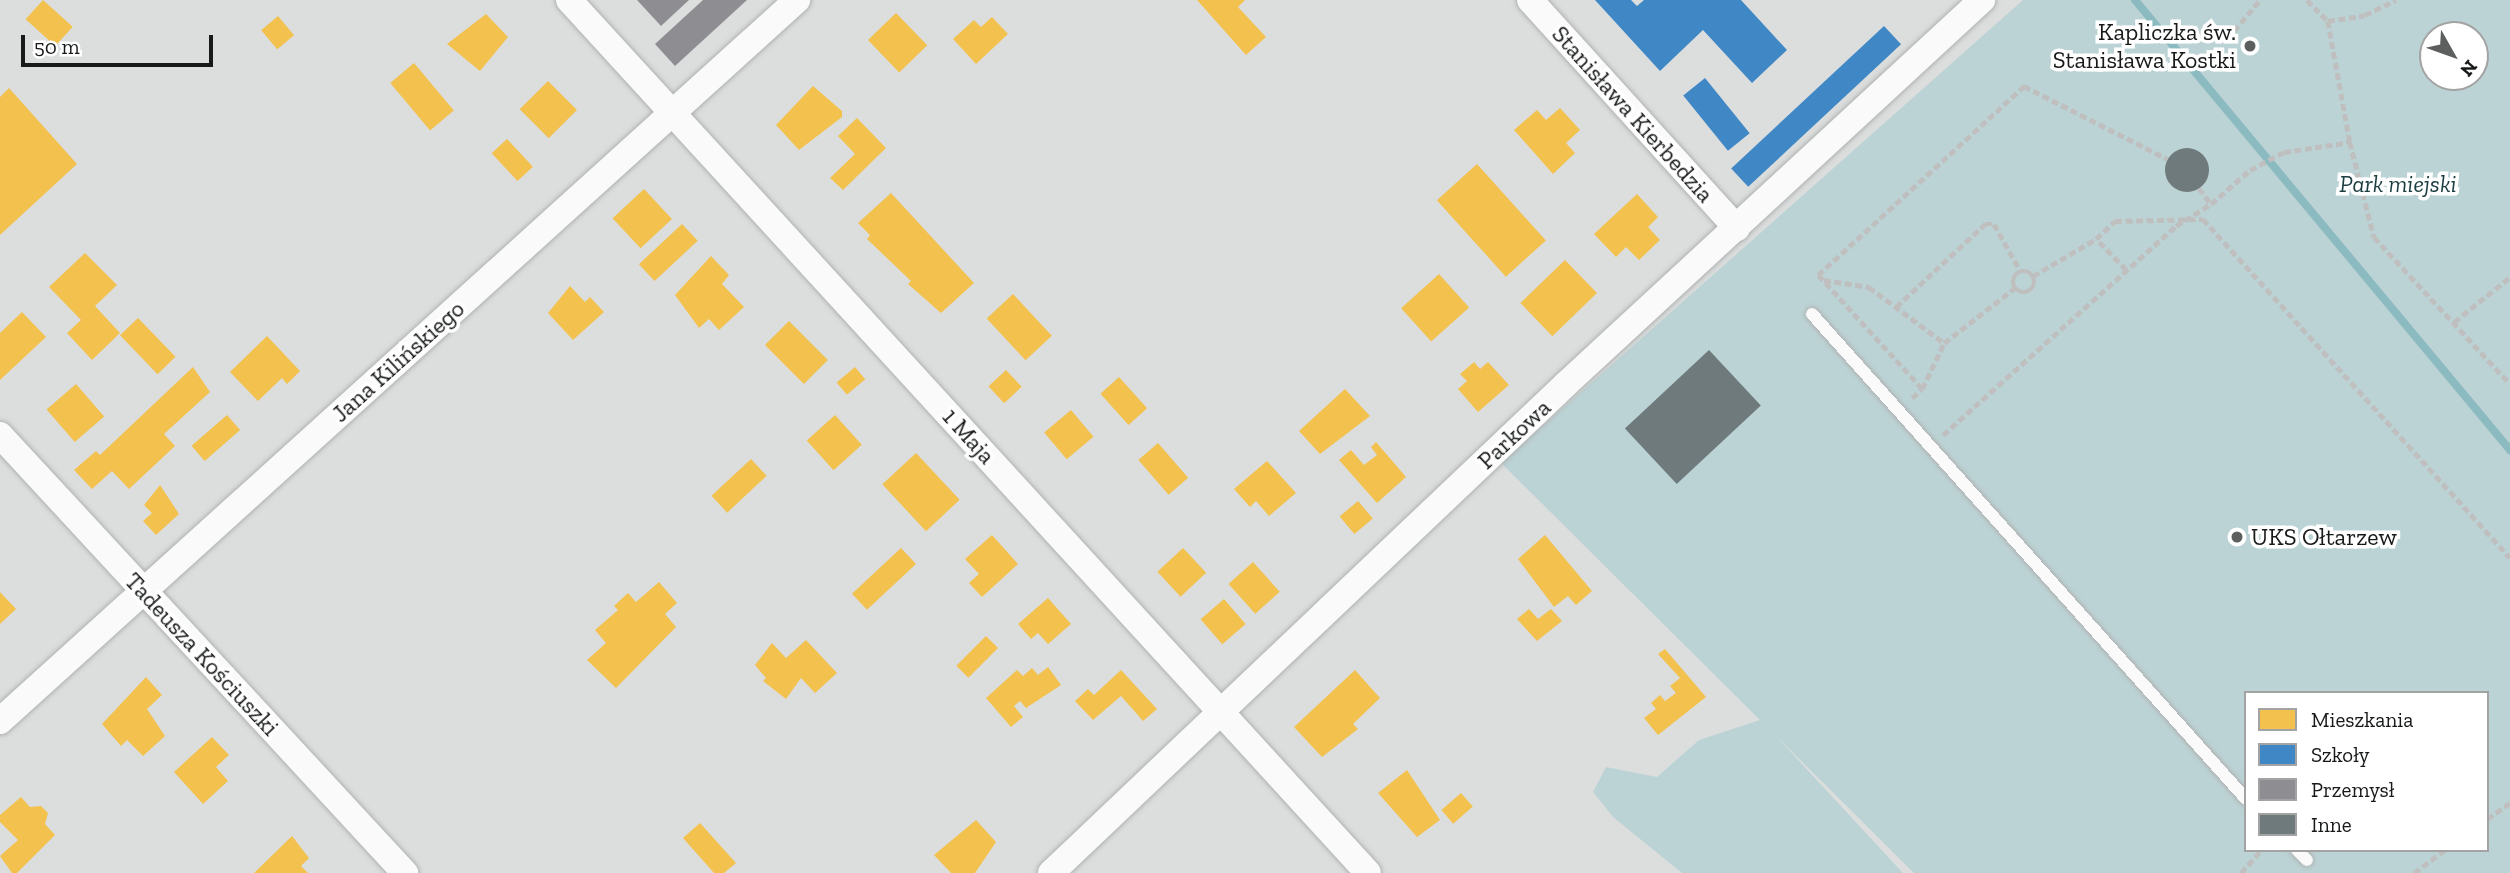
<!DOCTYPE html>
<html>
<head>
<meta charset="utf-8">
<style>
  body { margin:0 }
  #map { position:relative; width:2510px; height:873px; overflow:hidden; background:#dcdede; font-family:"Zilla Slab",serif }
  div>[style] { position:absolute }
  .green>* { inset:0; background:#bcd3d5 }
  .homes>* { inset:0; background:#f2c14e; transform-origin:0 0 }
  .schools>* { inset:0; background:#3f88c5; transform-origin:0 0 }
  .industry>* { inset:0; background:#8d8d92 }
  .stream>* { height:8px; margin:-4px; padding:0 4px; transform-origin:4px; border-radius:4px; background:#8bbbc0 }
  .building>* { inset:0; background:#6e7a7c; transform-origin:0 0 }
  .round { border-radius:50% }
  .path>* { height:4.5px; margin-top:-2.25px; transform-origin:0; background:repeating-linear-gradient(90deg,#bfbfbf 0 7px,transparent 0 10.5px) }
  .path>.ring { margin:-2.25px; padding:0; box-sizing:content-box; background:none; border:4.5px solid #bfbfbf; border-radius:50% }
  .roads { filter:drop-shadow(0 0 2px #b0b2b2) drop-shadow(0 0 2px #b0b2b2) }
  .service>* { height:12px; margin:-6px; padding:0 6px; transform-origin:6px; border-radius:6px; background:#fafafa }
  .minor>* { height:26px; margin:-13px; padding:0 13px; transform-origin:13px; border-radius:13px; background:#fafafa }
  .dots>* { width:19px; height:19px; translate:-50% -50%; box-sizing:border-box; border:4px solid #fff; border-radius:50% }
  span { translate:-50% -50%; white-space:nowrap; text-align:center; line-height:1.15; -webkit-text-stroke:7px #fff; paint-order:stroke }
  .poi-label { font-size:24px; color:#181a1a }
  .right { translate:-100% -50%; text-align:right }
  .left { translate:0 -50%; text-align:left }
  .street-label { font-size:24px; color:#181a1a }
  .park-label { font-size:24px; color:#1b3e41; font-style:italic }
  .legend { position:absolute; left:2244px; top:691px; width:245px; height:161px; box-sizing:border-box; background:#fff; border:2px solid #a3a3a3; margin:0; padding:9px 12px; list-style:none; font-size:21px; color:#181a1a }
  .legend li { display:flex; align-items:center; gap:14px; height:35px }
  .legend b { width:35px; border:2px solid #a3a3a3 }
  .north { position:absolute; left:2419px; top:21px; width:70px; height:70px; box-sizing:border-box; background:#fff; border:2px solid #a3a3a3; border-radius:50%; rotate:130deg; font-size:19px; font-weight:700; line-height:28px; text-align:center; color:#181a1a }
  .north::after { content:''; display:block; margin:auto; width:24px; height:32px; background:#5d5f5f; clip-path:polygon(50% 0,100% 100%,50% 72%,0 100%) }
  .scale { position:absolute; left:21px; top:35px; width:192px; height:32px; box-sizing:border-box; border:4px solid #181a1a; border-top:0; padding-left:9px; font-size:21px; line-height:24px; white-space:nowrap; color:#181a1a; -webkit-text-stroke:5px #fff; paint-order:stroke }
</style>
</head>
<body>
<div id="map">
  <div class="green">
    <div style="clip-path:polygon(evenodd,2023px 0,2510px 0,2510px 873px,1914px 873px,1776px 736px,1903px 873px,1682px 873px,1613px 817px,1593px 792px,1606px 767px,1657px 777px,1699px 740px,1760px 720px,1501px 463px,2023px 0,2433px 35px,2475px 35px,2475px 77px,2433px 77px,2433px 35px,2023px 0,2246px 693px,2487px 693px,2487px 850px,2246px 850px,2246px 693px)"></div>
  </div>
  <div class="homes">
    <div style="left:43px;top:0;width:40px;height:26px;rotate:42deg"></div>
    <div style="clip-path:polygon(1197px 0,1245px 0,1238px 7px,1266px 37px,1246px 55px)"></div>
    <div style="left:896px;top:13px;width:45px;height:39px;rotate:46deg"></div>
    <div style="clip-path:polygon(486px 14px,508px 37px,480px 71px,447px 44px)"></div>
    <div style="left:278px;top:16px;width:25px;height:22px;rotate:50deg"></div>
    <div style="clip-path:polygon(992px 17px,1008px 34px,976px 64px,953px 39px,974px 20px,981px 27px)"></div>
    <div style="left:414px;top:63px;width:62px;height:31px;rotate:50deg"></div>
    <div style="left:548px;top:81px;width:41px;height:40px;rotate:45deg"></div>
    <div style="clip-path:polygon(813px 86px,842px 111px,842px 117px,799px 150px,776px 125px)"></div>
    <div style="clip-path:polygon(9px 88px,77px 164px,0 235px,0 97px)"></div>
    <div style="clip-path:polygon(1560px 108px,1580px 130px,1566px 143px,1575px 153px,1553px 174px,1514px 130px,1537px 110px,1546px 120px)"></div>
    <div style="clip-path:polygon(857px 118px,886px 148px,843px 190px,830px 178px,855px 154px,838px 136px)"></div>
    <div style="left:507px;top:139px;width:38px;height:21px;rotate:47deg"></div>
    <div style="left:1477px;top:164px;width:103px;height:54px;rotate:48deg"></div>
    <div style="left:644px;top:189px;width:41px;height:43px;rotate:47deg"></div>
    <div style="clip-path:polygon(891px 193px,974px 283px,941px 313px,908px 284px,911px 281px,867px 239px,870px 235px,858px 223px)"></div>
    <div style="clip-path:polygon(1637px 194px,1658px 217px,1648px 227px,1660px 240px,1639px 260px,1626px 247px,1616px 257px,1594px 234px)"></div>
    <div style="left:682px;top:224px;width:23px;height:59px;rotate:47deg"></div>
    <div style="clip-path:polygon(85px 253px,117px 285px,95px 306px,120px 333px,92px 360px,67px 333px,81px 320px,49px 287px)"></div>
    <div style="clip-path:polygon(711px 256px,729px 275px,722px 284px,744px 307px,719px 330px,709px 319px,699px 328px,675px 295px)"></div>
    <div style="left:1565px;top:260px;width:46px;height:62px;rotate:46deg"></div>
    <div style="left:1439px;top:274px;width:45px;height:51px;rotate:48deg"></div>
    <div style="clip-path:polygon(570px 286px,585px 302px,590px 297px,604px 312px,573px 340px,548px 313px)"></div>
    <div style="left:1013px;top:294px;width:57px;height:36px;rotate:47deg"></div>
    <div style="clip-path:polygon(22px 312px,46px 337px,0 380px,0 333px)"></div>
    <div style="left:138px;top:318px;width:54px;height:25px;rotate:46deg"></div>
    <div style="left:789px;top:321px;width:55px;height:34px;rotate:45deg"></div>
    <div style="clip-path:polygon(267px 336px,300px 371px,287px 384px,282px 378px,258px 401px,230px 372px)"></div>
    <div style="clip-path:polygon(1474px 362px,1480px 369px,1488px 362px,1509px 385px,1478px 412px,1458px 389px,1467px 381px,1460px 374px)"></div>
    <div style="clip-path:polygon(193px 367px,210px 392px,164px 434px,175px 446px,129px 489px,112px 471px,92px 489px,74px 470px,96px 451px,100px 455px)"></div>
    <div style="left:855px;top:367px;width:16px;height:24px;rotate:50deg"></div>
    <div style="left:1006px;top:370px;width:23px;height:24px;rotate:47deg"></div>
    <div style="left:1119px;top:377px;width:42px;height:25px;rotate:48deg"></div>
    <div style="left:76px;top:384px;width:43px;height:39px;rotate:49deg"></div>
    <div style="clip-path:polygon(1345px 389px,1370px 416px,1320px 454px,1299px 431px)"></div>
    <div style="left:1071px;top:410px;width:35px;height:35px;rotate:50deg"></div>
    <div style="left:227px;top:415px;width:20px;height:47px;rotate:49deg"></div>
    <div style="left:835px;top:415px;width:40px;height:38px;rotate:48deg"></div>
    <div style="clip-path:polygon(1376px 442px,1406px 477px,1377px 503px,1339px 460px,1351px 450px,1364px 465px,1377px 455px,1371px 447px)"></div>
    <div style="left:1158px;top:443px;width:46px;height:26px;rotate:49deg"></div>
    <div style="left:916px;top:453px;width:64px;height:46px;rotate:47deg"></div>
    <div style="left:751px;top:459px;width:23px;height:54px;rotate:47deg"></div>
    <div style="clip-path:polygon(1267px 461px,1296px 493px,1269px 516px,1256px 501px,1250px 507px,1234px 489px)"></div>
    <div style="clip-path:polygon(160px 485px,179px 514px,156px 535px,143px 521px,152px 513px,144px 505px)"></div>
    <div style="left:1358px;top:501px;width:23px;height:24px;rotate:50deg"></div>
    <div style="clip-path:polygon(992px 535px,1018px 564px,982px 597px,969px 583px,979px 574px,965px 559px)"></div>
    <div style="clip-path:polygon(1545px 535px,1592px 591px,1576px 605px,1568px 596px,1554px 607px,1518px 559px)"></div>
    <div style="left:901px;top:548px;width:22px;height:67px;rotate:47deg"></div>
    <div style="left:1183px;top:548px;width:34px;height:35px;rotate:47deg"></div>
    <div style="left:1253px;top:562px;width:40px;height:33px;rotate:48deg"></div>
    <div style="clip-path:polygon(659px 582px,677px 603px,665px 614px,676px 627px,616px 688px,587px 660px,606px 643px,595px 630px,618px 610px,614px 606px,628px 593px,636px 602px)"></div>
    <div style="clip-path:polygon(0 592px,16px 609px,0 624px)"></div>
    <div style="clip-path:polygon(1048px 598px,1071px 624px,1048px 644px,1038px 633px,1031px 639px,1018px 624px)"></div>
    <div style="left:1224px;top:599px;width:33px;height:31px;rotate:49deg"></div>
    <div style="clip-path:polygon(1529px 609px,1538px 619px,1551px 609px,1562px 621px,1537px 641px,1517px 619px)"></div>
    <div style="left:986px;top:636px;width:17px;height:42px;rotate:45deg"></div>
    <div style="clip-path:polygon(806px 640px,837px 673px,815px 693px,801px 678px,786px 699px,763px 681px,766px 678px,755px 665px,772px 643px,786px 658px)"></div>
    <div style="clip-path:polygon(1665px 649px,1706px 697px,1658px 735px,1644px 718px,1656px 709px,1651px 703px,1660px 695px,1665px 701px,1676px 693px,1670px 686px,1680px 678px,1658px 654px)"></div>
    <div style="clip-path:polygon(1048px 667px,1061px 685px,1026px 708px,1020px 701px,1014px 706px,1023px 717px,1011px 727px,986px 698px,1017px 670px,1023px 676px,1032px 668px,1038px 675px)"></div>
    <div style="clip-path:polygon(1121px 670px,1157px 709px,1143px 721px,1121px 696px,1093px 720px,1075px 701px,1088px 689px,1094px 695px)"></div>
    <div style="clip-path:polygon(1355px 670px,1380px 698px,1353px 724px,1358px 729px,1322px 757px,1294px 727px)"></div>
    <div style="clip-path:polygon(146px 677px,162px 695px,147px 709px,165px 736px,143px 756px,127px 740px,121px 746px,102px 724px)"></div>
    <div style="clip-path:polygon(212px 737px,229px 755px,216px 767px,228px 781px,203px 804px,174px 772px)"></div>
    <div style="clip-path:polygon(1407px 770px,1440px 820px,1417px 837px,1378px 793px)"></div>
    <div style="left:1461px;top:793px;width:18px;height:26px;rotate:49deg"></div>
    <div style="clip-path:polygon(21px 797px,30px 807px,41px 806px,48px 813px,45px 824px,55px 835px,17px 873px,12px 873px,0 856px,18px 840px,0 822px,0 815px)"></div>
    <div style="clip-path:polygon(976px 820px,996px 842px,975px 873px,951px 873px,934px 855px)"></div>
    <div style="clip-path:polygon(700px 823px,736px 863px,724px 873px,714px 873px,683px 838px)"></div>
    <div style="clip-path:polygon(292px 836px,309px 858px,301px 866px,308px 873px,254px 873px)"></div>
  </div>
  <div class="schools">
    <div style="clip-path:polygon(1595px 0,1631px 0,1637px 6px,1644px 0,1741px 0,1787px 50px,1752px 83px,1703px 30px,1660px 71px)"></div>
    <div style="left:1884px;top:26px;width:25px;height:209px;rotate:47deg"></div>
    <div style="left:1705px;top:78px;width:71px;height:28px;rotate:51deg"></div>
  </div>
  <div class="industry">
    <div style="clip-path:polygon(637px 0,689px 0,661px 26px)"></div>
    <div style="clip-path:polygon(703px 0,747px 0,675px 66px,655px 44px)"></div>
  </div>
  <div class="stream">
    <div style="left:2135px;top:0;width:586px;rotate:50.19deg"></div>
  </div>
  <div class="building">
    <div class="round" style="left:2165px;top:148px;width:44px;height:44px"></div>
    <div style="left:1709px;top:350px;width:76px;height:115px;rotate:47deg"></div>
  </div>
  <div class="path">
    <div style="left:2307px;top:0;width:30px;rotate:45deg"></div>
    <div style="left:2328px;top:21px;width:123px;rotate:79.7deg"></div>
    <div style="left:2350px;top:142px;width:98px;rotate:75.8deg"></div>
    <div style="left:2374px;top:237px;width:200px;rotate:47.2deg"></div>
    <div style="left:2328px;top:21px;width:37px;rotate:-9deg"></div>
    <div style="left:2365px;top:15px;width:34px;rotate:-26deg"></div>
    <div style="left:2227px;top:39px;width:51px;rotate:-49.8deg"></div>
    <div style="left:2199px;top:188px;width:20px;rotate:53deg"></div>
    <div style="left:2126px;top:270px;width:43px;rotate:-134.1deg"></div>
    <div style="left:2096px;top:239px;width:26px;rotate:-43deg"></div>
    <div style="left:2115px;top:221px;width:88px;rotate:-1.3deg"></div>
    <div style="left:2203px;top:219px;width:457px;rotate:47.8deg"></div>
    <div class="ring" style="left:2013px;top:271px;width:17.5px;height:17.5px"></div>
    <div style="left:2033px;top:276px;width:73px;rotate:-30.4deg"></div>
    <div style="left:1824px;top:280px;width:46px;rotate:8.8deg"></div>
    <div style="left:1869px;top:287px;width:94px;rotate:36.7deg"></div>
    <div style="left:1896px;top:307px;width:122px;rotate:-43deg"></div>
    <div style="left:1985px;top:224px;width:9px"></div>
    <div style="left:1994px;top:224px;width:55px;rotate:60.6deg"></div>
    <div style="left:2454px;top:322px;width:72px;rotate:-38.8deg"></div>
    <div style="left:1922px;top:389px;width:51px;rotate:-64.4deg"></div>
    <div style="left:1944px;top:343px;width:90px;rotate:-37.8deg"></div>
    <div style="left:1912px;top:398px;width:13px;rotate:-42deg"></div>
    <div style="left:1922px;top:389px;width:154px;rotate:-132.4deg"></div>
    <div style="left:1818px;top:275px;width:280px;rotate:-42.5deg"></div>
    <div style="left:2024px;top:86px;width:161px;rotate:27deg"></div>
    <div style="left:1943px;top:435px;width:313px;rotate:-41.9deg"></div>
    <div style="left:2176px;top:226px;width:41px;rotate:-32.2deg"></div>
    <div style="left:2211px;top:204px;width:52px;rotate:-41.1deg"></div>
    <div style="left:2250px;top:170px;width:38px;rotate:-28deg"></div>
    <div style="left:2284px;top:152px;width:67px;rotate:-8.6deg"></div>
    <div style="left:2487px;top:819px;width:28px;rotate:-35deg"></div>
    <div style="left:2241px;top:873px;width:30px;rotate:-49deg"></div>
    <div style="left:2414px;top:873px;width:39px;rotate:-37deg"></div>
  </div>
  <div class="roads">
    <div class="service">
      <div style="left:1812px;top:314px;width:651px;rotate:48.18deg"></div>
      <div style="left:2297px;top:850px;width:14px;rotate:45deg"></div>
    </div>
    <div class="minor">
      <div style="left:569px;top:0;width:1183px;rotate:47.53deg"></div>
      <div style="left:1530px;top:0;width:308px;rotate:47.8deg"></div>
      <div style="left:0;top:435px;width:597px;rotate:47.24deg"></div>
      <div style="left:0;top:721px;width:1075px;rotate:-42.13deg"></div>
      <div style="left:1051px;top:873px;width:709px;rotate:-43.51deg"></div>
      <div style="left:1565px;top:385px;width:568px;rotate:-42.72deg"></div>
    </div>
  </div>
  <div class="dots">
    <div style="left:2250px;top:46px;background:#5d5f5f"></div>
    <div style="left:2237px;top:537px;background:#5d5f5f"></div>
  </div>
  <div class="poi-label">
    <span class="right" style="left:2236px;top:46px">Kapliczka św.<br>Stanisława Kostki</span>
    <span class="left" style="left:2251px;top:537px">UKS Ołtarzew</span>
  </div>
  <div class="street-label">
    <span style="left:1633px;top:114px;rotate:48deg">Stanisława Kierbedzia</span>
    <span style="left:398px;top:361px;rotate:-42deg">Jana Kilińskiego</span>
    <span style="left:1514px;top:434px;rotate:-43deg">Parkowa</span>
    <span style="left:969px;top:436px;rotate:48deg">1 Maja</span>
    <span style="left:202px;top:654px;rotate:47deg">Tadeusza Kościuszki</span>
  </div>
  <div class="park-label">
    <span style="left:2398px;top:184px">Park miejski</span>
  </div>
  <ul class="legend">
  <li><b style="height:19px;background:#f2c14e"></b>Mieszkania</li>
  <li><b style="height:19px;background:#3f88c5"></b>Szkoły</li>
  <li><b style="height:19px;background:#8d8d92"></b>Przemysł</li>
  <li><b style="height:19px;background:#6e7a7c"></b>Inne</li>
  </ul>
  <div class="north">N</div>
  <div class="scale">50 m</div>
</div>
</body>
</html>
